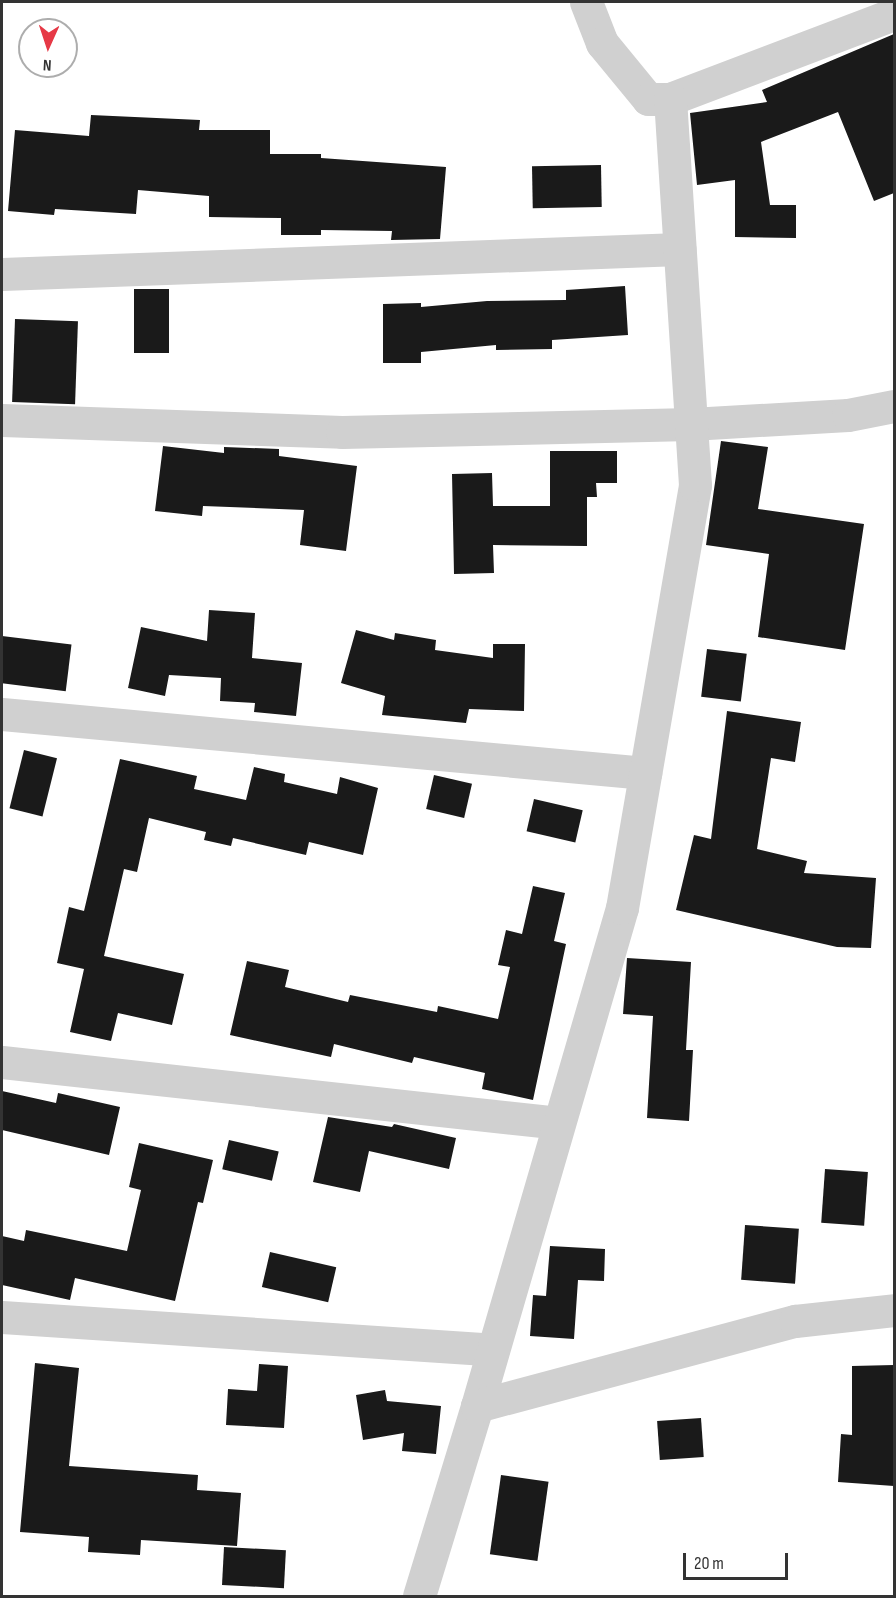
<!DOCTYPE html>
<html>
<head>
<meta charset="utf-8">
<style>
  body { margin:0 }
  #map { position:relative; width:896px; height:1598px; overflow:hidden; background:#fff; font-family:"Sofia Sans Condensed",sans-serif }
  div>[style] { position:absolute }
  .building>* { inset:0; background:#1a1a1a; transform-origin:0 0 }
  .minor>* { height:33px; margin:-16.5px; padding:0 16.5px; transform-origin:16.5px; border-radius:16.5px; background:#d0d0d0 }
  span { translate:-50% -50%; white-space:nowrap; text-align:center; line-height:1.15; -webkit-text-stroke:6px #fff; paint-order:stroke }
  .frame { position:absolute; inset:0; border:3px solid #333; pointer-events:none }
  .north { position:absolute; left:18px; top:18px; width:60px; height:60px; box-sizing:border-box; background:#fff; border:2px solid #adadad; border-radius:50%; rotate:183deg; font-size:16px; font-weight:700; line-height:24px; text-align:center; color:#333 }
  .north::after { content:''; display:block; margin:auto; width:21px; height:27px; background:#e63946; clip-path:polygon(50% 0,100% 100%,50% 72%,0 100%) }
  .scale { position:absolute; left:683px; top:1553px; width:105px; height:27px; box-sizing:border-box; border:3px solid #333; border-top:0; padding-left:8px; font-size:18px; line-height:21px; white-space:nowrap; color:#333; -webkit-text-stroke:4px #fff; paint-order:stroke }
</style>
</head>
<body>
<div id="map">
  <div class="building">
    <div style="clip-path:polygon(894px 34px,894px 193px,874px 201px,838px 112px,761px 142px,770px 205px,796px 205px,796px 238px,735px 237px,735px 180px,697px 185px,690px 113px,767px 102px,762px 90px)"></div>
    <div style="clip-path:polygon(91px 115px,200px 120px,199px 130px,270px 130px,270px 154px,321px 154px,321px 158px,446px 167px,440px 239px,391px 240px,392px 231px,321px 230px,321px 235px,281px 235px,281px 218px,209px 217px,209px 196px,138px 190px,136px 214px,55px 209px,54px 215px,8px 211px,15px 130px,89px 136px)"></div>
    <div style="left:601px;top:165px;width:42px;height:69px;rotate:89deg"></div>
    <div style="clip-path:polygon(625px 286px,628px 335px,552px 340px,552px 349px,496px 350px,496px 345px,421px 352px,421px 363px,383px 363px,383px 304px,421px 303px,421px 307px,487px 301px,566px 300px,566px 290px)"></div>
    <div style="left:134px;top:289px;width:35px;height:64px"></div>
    <div style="left:15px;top:319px;width:63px;height:83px;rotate:2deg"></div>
    <div style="clip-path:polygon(721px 441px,768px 447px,758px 509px,864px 524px,845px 650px,758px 637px,769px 554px,706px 545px)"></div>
    <div style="clip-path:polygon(163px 446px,224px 453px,224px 447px,279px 449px,279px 456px,357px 466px,346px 551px,300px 545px,304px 510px,203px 506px,202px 516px,155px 511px)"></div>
    <div style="clip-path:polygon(550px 451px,617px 451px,617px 483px,596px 483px,597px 497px,587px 497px,587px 546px,493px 545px,494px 573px,454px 574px,452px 474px,492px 473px,493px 506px,550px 506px)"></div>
    <div style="clip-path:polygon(209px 610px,255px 613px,252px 658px,302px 663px,296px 716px,254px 712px,255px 703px,220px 701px,221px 678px,169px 675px,165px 696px,128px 688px,141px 627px,207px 641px)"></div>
    <div style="clip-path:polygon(356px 630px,394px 640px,395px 633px,436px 640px,435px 650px,493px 658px,493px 644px,525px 644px,524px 711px,469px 709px,466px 723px,382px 715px,385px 696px,341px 683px)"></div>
    <div style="left:2px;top:636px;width:70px;height:47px;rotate:7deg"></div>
    <div style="left:707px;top:649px;width:40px;height:48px;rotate:7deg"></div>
    <div style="clip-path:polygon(727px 711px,801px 722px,795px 762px,771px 758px,757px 849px,807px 861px,804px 873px,876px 878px,871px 948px,837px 947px,676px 910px,694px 835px,711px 839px)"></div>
    <div style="left:24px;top:750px;width:34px;height:60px;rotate:14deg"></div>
    <div style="clip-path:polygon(120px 759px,197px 776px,194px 789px,246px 800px,254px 767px,285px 774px,284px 782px,337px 794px,340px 777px,378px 788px,363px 855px,309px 842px,306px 855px,233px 838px,231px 846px,204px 840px,206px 832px,149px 818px,137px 872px,124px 869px,104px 956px,184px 974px,172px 1025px,118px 1013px,111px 1041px,70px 1032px,84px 969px,57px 963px,69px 907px,84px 911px)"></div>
    <div style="left:434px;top:775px;width:39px;height:35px;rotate:13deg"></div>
    <div style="left:534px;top:799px;width:50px;height:33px;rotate:13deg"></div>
    <div style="clip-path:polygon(533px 886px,565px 893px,554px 941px,566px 944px,533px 1100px,482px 1089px,485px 1073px,414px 1057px,412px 1063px,334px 1044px,331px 1057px,230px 1035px,247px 961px,289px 970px,285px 987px,348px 1002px,350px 995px,437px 1012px,438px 1006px,498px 1019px,510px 967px,498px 965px,506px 930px,522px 934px)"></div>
    <div style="clip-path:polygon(627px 958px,691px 962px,686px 1050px,693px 1050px,689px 1121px,647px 1118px,653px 1016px,623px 1014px)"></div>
    <div style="clip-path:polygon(2px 1091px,56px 1103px,58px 1093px,120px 1107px,109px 1155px,2px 1130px)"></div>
    <div style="clip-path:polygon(328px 1117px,392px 1127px,394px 1124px,456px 1138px,449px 1169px,369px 1151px,360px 1192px,313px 1182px)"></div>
    <div style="left:229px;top:1140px;width:51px;height:30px;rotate:13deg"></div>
    <div style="clip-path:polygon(139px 1143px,213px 1160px,203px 1203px,198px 1202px,175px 1301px,75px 1278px,70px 1300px,2px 1285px,2px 1236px,24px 1241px,26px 1230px,127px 1251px,141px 1190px,129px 1187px)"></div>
    <div style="left:825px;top:1169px;width:43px;height:54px;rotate:4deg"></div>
    <div style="left:745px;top:1225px;width:54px;height:55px;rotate:4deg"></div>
    <div style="clip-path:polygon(550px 1246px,605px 1249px,604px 1281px,578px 1280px,574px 1339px,530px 1336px,533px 1295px,546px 1296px)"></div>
    <div style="left:270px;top:1252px;width:68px;height:36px;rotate:13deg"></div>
    <div style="clip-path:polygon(35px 1363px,79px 1368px,69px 1466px,198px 1475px,197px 1490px,241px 1493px,237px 1546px,141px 1540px,140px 1555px,88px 1552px,89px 1537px,20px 1532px)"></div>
    <div style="clip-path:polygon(259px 1364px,288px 1366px,284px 1428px,226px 1425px,228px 1389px,257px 1391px)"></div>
    <div style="clip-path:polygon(894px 1365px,894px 1486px,838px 1482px,841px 1434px,852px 1435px,852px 1366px)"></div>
    <div style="clip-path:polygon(385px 1390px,387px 1401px,441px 1406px,436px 1454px,402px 1451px,404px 1433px,363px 1440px,356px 1395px)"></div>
    <div style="left:701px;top:1418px;width:39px;height:44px;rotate:86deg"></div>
    <div style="left:501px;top:1475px;width:48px;height:80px;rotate:8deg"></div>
    <div style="left:224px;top:1547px;width:62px;height:38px;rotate:3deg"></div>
  </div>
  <div class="minor">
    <div style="left:586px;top:2px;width:44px;rotate:68.7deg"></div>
    <div style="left:602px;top:43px;width:72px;rotate:50.6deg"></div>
    <div style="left:648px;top:99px;width:22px"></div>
    <div style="left:670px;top:99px;width:240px;rotate:-20.8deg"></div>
    <div style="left:2px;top:274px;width:678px;rotate:-2.11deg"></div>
    <div style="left:2px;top:420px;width:340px;rotate:2deg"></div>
    <div style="left:342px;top:432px;width:349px;rotate:-1.3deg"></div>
    <div style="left:691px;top:424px;width:157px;rotate:-3.3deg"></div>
    <div style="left:848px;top:415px;width:47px;rotate:-11.1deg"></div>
    <div style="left:2px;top:714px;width:646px;rotate:5.24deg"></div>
    <div style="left:2px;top:1062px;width:560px;rotate:6.25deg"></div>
    <div style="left:2px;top:1317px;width:492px;rotate:3.8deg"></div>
    <div style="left:477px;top:1406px;width:519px;rotate:-73.77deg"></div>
    <div style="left:622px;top:908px;width:429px;rotate:-80.2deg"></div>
    <div style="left:695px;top:485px;width:387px;rotate:-93.7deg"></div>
    <div style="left:419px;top:1596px;width:199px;rotate:-73deg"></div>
    <div style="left:477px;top:1406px;width:329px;rotate:-15deg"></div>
    <div style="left:795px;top:1321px;width:100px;rotate:-6.3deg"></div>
  </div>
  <div class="frame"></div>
  <div class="north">N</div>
  <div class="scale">20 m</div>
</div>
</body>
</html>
